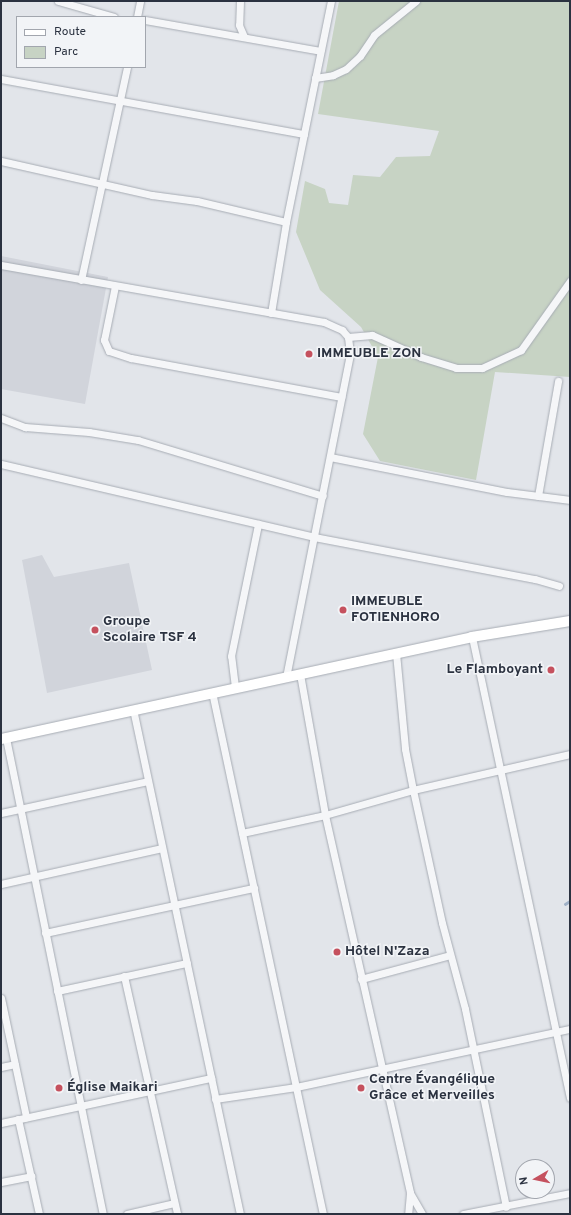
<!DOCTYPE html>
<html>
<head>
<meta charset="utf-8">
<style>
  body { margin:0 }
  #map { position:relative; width:571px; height:1215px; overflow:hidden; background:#e2e5ea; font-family:Overpass,sans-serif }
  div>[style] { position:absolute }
  .built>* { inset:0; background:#d1d4db }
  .green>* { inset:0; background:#c7d3c4 }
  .stream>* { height:2.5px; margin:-1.25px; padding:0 1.25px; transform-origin:1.25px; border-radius:1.25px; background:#a0b1c7 }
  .roads { filter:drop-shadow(0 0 1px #a7acb4) drop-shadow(0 0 1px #a7acb4) }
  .street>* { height:7px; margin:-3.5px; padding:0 3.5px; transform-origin:3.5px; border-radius:3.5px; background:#f5f6f8 }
  .secondary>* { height:10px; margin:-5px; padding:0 5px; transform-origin:5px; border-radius:5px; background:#fff }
  .dots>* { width:11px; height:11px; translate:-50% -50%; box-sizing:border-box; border:2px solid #f2f4f7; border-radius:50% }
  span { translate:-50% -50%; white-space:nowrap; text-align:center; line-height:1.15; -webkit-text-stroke:3px #f2f4f7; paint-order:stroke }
  .poi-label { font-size:14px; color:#2b3240; font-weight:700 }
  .left { translate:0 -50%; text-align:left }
  .right { translate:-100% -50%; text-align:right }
  .frame { position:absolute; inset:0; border:2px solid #2b3240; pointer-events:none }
  .legend { position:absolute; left:16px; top:16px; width:130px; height:52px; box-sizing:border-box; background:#f2f4f7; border:1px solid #a2a6ae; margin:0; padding:5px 7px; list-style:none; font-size:12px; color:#2b3240 }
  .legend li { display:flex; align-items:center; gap:8px; height:20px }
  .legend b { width:20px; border:1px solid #a2a6ae }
  .north { position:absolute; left:515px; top:1159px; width:40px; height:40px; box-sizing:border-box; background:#f2f4f7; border:1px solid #a2a6ae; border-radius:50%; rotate:261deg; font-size:11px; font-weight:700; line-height:16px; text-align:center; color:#2b3240 }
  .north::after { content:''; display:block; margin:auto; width:14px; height:18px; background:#c5515e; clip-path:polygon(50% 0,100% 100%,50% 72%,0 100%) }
</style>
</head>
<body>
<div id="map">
  <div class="built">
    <div style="clip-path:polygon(1px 256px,108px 277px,85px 404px,1px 389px)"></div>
    <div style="clip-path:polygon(42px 555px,54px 577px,129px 563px,152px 670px,47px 693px,22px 560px)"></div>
  </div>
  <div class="green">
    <div style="clip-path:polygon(339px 1px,570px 1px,570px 377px,495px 372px,476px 480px,380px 461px,363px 434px,378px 357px,361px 327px,320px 290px,296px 232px,305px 181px,325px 189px,329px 203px,348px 205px,353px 175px,380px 177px,396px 157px,430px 156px,439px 131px,318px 114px)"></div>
  </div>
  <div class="stream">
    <div style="left:565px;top:904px;width:6px;rotate:-31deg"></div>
  </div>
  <div class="roads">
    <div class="street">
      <div style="left:58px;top:1px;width:58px;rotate:15.9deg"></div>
      <div style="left:240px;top:1px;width:24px;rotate:92deg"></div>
      <div style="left:239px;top:25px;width:13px;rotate:67deg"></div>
      <div style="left:137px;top:17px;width:16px;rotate:-79deg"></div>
      <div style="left:145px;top:20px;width:178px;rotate:10deg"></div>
      <div style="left:315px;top:78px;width:18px;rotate:-9deg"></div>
      <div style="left:333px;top:75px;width:14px;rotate:-25deg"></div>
      <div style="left:346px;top:69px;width:19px;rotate:-43deg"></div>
      <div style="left:360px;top:56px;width:25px;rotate:-56deg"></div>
      <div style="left:374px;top:35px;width:54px;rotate:-39deg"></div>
      <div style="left:1px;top:79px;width:308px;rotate:10.3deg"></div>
      <div style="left:1px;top:161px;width:155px;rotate:12.7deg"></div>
      <div style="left:152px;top:195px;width:45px;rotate:7.6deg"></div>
      <div style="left:197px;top:201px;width:91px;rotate:13.3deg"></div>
      <div style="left:1px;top:265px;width:328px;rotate:10deg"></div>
      <div style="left:324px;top:322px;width:20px;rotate:24deg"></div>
      <div style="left:342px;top:330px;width:9px;rotate:49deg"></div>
      <div style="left:348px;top:337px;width:17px;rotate:83deg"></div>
      <div style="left:350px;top:354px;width:329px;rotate:101.2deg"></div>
      <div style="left:81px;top:280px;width:218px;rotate:-77.8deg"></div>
      <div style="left:115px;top:286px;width:55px;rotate:101.5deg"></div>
      <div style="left:104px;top:340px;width:12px;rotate:66deg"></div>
      <div style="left:109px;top:351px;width:23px;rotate:18deg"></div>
      <div style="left:131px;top:358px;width:214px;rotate:10.5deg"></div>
      <div style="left:271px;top:313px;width:92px;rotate:-80.6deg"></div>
      <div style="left:286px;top:222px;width:226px;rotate:-78.5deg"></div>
      <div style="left:348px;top:337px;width:24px;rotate:-5deg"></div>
      <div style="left:372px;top:335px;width:54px;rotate:24.2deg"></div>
      <div style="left:421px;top:357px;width:37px;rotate:17deg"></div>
      <div style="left:456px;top:368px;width:26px"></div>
      <div style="left:482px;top:368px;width:43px;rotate:-24.8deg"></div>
      <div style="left:521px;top:350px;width:85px;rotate:-54.6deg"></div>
      <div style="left:1px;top:418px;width:26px;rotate:21deg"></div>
      <div style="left:25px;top:427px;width:64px;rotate:4.5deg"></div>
      <div style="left:89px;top:432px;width:50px;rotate:9.3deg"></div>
      <div style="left:138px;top:440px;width:193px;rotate:16.8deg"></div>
      <div style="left:330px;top:457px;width:180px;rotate:11.2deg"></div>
      <div style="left:507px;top:492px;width:64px;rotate:7.2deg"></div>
      <div style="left:1px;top:464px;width:321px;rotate:13.1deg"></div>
      <div style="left:314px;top:537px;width:225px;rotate:10.8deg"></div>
      <div style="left:535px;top:579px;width:25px;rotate:16deg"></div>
      <div style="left:538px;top:496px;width:117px;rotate:-80.1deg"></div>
      <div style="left:472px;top:637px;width:471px;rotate:78deg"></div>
      <div style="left:396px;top:653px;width:96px;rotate:84.6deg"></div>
      <div style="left:405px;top:749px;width:42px;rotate:79deg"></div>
      <div style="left:413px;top:790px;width:136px;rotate:77.7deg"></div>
      <div style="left:442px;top:923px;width:89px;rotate:75deg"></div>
      <div style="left:465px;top:1009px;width:202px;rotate:78.3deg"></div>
      <div style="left:300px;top:674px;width:143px;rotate:79.9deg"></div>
      <div style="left:325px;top:815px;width:387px;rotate:77.3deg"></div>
      <div style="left:410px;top:1193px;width:21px;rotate:95deg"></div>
      <div style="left:235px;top:687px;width:31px;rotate:-97deg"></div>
      <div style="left:231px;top:656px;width:135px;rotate:-78.4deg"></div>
      <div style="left:212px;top:692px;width:534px;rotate:78deg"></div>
      <div style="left:133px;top:709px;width:516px;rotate:78.04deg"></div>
      <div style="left:6px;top:738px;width:486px;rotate:78.5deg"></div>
      <div style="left:1px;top:813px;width:150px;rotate:-12.3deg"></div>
      <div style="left:242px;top:833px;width:85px;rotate:-12.2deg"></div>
      <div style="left:325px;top:815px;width:91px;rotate:-15.9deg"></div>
      <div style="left:413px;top:790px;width:161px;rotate:-12.9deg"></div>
      <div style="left:1px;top:884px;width:165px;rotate:-12.6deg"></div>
      <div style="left:45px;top:933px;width:214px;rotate:-12.2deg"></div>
      <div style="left:124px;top:976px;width:244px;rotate:77.4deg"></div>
      <div style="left:361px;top:979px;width:92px;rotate:-15.1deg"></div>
      <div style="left:57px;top:991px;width:133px;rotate:-12.2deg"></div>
      <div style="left:1px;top:998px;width:122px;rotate:78.1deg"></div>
      <div style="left:1px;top:1067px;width:14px;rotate:-12deg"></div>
      <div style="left:215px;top:1099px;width:82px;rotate:-8.4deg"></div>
      <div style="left:296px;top:1087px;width:280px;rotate:-12deg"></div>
      <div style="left:18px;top:1119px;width:97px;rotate:77.5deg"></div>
      <div style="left:1px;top:1123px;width:215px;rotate:-12.1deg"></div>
      <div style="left:1px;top:1182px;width:31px;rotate:-11deg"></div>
      <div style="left:410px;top:1193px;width:24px;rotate:60deg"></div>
      <div style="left:127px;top:1214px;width:48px;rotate:-13.2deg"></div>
      <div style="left:463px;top:1214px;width:109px;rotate:-11.1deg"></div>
    </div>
    <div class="secondary">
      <div style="left:1px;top:739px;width:482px;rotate:-12.2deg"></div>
      <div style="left:472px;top:637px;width:99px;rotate:-9.3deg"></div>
    </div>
  </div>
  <div class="dots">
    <div style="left:309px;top:354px;background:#c5515e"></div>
    <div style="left:343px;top:610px;background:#c5515e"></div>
    <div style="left:95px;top:630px;background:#c5515e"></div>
    <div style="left:551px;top:670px;background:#c5515e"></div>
    <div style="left:337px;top:952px;background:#c5515e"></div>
    <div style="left:59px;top:1088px;background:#c5515e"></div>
    <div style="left:361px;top:1088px;background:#c5515e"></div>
  </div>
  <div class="poi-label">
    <span class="left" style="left:317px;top:354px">IMMEUBLE ZON</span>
    <span class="left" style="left:351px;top:610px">IMMEUBLE<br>FOTIENHORO</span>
    <span class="left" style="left:103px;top:630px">Groupe<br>Scolaire TSF 4</span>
    <span class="right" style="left:543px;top:670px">Le Flamboyant</span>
    <span class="left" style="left:345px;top:952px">Hôtel N'Zaza</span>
    <span class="left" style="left:369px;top:1088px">Centre Évangélique<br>Grâce et Merveilles</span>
    <span class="left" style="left:67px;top:1088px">Église Maikari</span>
  </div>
  <div class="frame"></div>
  <ul class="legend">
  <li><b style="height:5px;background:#fff"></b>Route</li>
  <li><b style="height:11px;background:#c7d3c4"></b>Parc</li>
  </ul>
  <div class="north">N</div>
</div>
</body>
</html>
